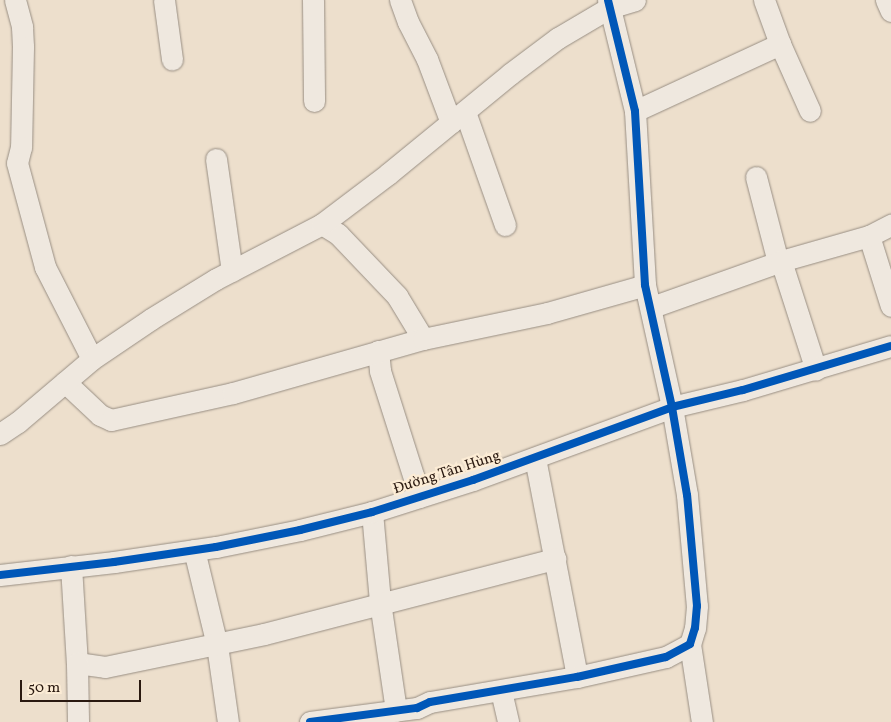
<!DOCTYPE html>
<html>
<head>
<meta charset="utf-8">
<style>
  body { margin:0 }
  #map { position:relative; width:891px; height:722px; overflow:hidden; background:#eddfcc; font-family:Vollkorn,serif }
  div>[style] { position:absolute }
  .roads { filter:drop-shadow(0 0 1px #988e83) drop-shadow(0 0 1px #988e83) }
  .minor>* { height:21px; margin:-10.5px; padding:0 10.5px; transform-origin:10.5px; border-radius:10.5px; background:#efe8df }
  .cycleway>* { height:8px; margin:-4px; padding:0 4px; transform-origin:4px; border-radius:4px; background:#0057b8 }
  span { translate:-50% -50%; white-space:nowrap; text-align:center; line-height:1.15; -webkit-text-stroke:4.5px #fcecd5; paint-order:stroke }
  .street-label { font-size:15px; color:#2a1910 }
  .scale { position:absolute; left:20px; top:680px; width:121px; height:22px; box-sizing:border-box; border:2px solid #2a1910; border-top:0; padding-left:6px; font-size:15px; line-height:18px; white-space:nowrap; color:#2a1910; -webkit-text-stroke:4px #fcecd5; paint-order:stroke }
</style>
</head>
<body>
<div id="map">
  <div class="roads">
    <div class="minor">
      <div style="left:15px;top:0;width:28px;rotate:75deg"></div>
      <div style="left:22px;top:27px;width:20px;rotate:87deg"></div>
      <div style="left:23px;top:47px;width:100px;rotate:91.1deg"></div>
      <div style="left:21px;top:147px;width:16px;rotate:104deg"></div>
      <div style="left:17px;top:163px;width:108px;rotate:74.9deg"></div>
      <div style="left:45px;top:267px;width:103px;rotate:62.9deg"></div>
      <div style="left:164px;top:0;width:60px;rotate:82.3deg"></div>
      <div style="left:313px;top:0;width:101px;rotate:89.4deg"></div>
      <div style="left:400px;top:0;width:23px;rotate:70deg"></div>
      <div style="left:408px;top:22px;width:42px;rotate:62.8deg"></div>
      <div style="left:427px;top:59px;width:68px;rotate:69.4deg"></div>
      <div style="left:608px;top:0;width:114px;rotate:76.3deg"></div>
      <div style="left:635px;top:111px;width:174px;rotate:86.7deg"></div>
      <div style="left:645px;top:285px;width:125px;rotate:77.5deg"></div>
      <div style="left:672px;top:407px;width:89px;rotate:80.3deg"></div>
      <div style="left:687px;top:495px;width:111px;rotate:84.9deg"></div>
      <div style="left:697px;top:606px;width:22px;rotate:95deg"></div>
      <div style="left:695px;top:628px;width:17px;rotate:107deg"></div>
      <div style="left:690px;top:644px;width:79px;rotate:81.3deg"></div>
      <div style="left:764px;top:0;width:47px;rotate:70deg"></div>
      <div style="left:780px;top:44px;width:73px;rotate:65.9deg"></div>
      <div style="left:886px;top:0;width:12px;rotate:66deg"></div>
      <div style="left:635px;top:111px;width:160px;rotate:-24.8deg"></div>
      <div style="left:465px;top:112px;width:120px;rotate:70.5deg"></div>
      <div style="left:216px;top:159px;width:113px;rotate:81.9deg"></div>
      <div style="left:756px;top:177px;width:88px;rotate:75.5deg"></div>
      <div style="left:322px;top:224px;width:19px;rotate:32deg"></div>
      <div style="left:338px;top:234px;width:86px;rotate:46.4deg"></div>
      <div style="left:397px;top:296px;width:50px;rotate:58.8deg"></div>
      <div style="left:869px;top:236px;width:73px;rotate:72.6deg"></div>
      <div style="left:781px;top:261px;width:114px;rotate:72.2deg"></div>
      <div style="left:652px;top:307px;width:137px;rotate:-19.6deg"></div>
      <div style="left:781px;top:261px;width:91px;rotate:-15.9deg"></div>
      <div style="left:869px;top:236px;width:25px;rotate:-27deg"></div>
      <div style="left:378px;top:351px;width:20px;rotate:84deg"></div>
      <div style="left:380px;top:371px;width:132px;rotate:72.4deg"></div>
      <div style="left:65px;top:382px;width:48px;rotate:43.3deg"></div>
      <div style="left:100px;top:415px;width:12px;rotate:24deg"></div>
      <div style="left:111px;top:420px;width:125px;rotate:-12.5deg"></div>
      <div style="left:233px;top:393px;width:198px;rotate:-15.9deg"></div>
      <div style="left:423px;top:339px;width:127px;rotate:-11.8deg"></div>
      <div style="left:547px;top:313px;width:102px;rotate:-15.9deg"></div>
      <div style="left:0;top:434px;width:22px;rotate:-34deg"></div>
      <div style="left:18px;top:422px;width:97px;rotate:-40.4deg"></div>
      <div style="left:92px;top:359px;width:71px;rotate:-34.1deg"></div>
      <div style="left:151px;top:319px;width:76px;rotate:-31.6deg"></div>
      <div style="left:216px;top:279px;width:119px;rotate:-27.4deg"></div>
      <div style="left:322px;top:224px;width:83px;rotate:-37.1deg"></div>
      <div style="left:388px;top:174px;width:158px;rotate:-39.3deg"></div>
      <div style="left:510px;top:74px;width:60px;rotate:-36.9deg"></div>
      <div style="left:558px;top:38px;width:59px;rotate:-30.5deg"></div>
      <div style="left:609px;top:8px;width:27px;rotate:-17deg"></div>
      <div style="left:535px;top:458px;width:223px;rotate:79.1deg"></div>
      <div style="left:372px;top:512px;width:90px;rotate:84.9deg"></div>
      <div style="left:380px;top:602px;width:110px;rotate:81.6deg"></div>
      <div style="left:194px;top:550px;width:98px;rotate:76.4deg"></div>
      <div style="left:217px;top:645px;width:78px;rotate:81.9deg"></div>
      <div style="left:71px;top:566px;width:97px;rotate:86.5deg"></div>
      <div style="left:77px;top:663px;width:28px;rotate:8deg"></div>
      <div style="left:105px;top:667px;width:162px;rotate:-11.7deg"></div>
      <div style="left:264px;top:634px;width:301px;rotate:-14.5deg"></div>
      <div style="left:0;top:575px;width:115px;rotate:-6.5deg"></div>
      <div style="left:114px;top:562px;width:103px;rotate:-8.4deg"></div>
      <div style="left:216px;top:547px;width:86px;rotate:-11.4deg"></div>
      <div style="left:300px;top:530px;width:74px;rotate:-14deg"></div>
      <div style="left:372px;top:512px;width:106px;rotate:-17.6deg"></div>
      <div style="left:473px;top:480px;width:212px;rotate:-20.1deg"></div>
      <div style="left:672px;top:407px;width:73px;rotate:-13.5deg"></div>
      <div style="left:743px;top:390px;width:154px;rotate:-16.6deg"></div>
      <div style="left:77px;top:663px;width:59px;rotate:89deg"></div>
      <div style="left:501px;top:691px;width:32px;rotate:77deg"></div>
      <div style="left:310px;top:722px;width:108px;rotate:-7.5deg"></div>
      <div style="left:417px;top:708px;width:14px;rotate:-25deg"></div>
      <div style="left:430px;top:702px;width:149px;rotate:-9.7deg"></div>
      <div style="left:577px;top:677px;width:91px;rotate:-12.7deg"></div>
      <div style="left:666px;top:657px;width:27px;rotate:-28deg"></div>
    </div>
  </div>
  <div class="cycleway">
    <div style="left:0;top:575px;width:115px;rotate:-6.5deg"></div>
    <div style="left:114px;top:562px;width:103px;rotate:-8.4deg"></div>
    <div style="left:216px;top:547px;width:86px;rotate:-11.4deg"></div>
    <div style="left:300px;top:530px;width:74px;rotate:-14deg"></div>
    <div style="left:372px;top:512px;width:106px;rotate:-17.6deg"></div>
    <div style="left:473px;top:480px;width:212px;rotate:-20.1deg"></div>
    <div style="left:672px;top:407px;width:73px;rotate:-13.5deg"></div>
    <div style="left:743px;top:390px;width:154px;rotate:-16.6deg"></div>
    <div style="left:310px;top:722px;width:108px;rotate:-7.5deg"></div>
    <div style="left:417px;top:708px;width:14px;rotate:-25deg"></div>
    <div style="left:430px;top:702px;width:149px;rotate:-9.7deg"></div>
    <div style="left:577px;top:677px;width:91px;rotate:-12.7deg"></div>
    <div style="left:666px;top:657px;width:27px;rotate:-28deg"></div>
    <div style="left:690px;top:644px;width:17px;rotate:-73deg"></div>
    <div style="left:695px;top:628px;width:22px;rotate:-85deg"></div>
    <div style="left:697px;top:606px;width:111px;rotate:-95.1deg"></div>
    <div style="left:687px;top:495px;width:89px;rotate:-99.7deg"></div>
    <div style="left:672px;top:407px;width:125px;rotate:-102.5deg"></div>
    <div style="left:645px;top:285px;width:174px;rotate:-93.3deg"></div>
    <div style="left:635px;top:111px;width:114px;rotate:-103.7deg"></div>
  </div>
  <div class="street-label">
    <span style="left:447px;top:473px;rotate:-18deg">Đường Tân Hùng</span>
  </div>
  <div class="scale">50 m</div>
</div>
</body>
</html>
